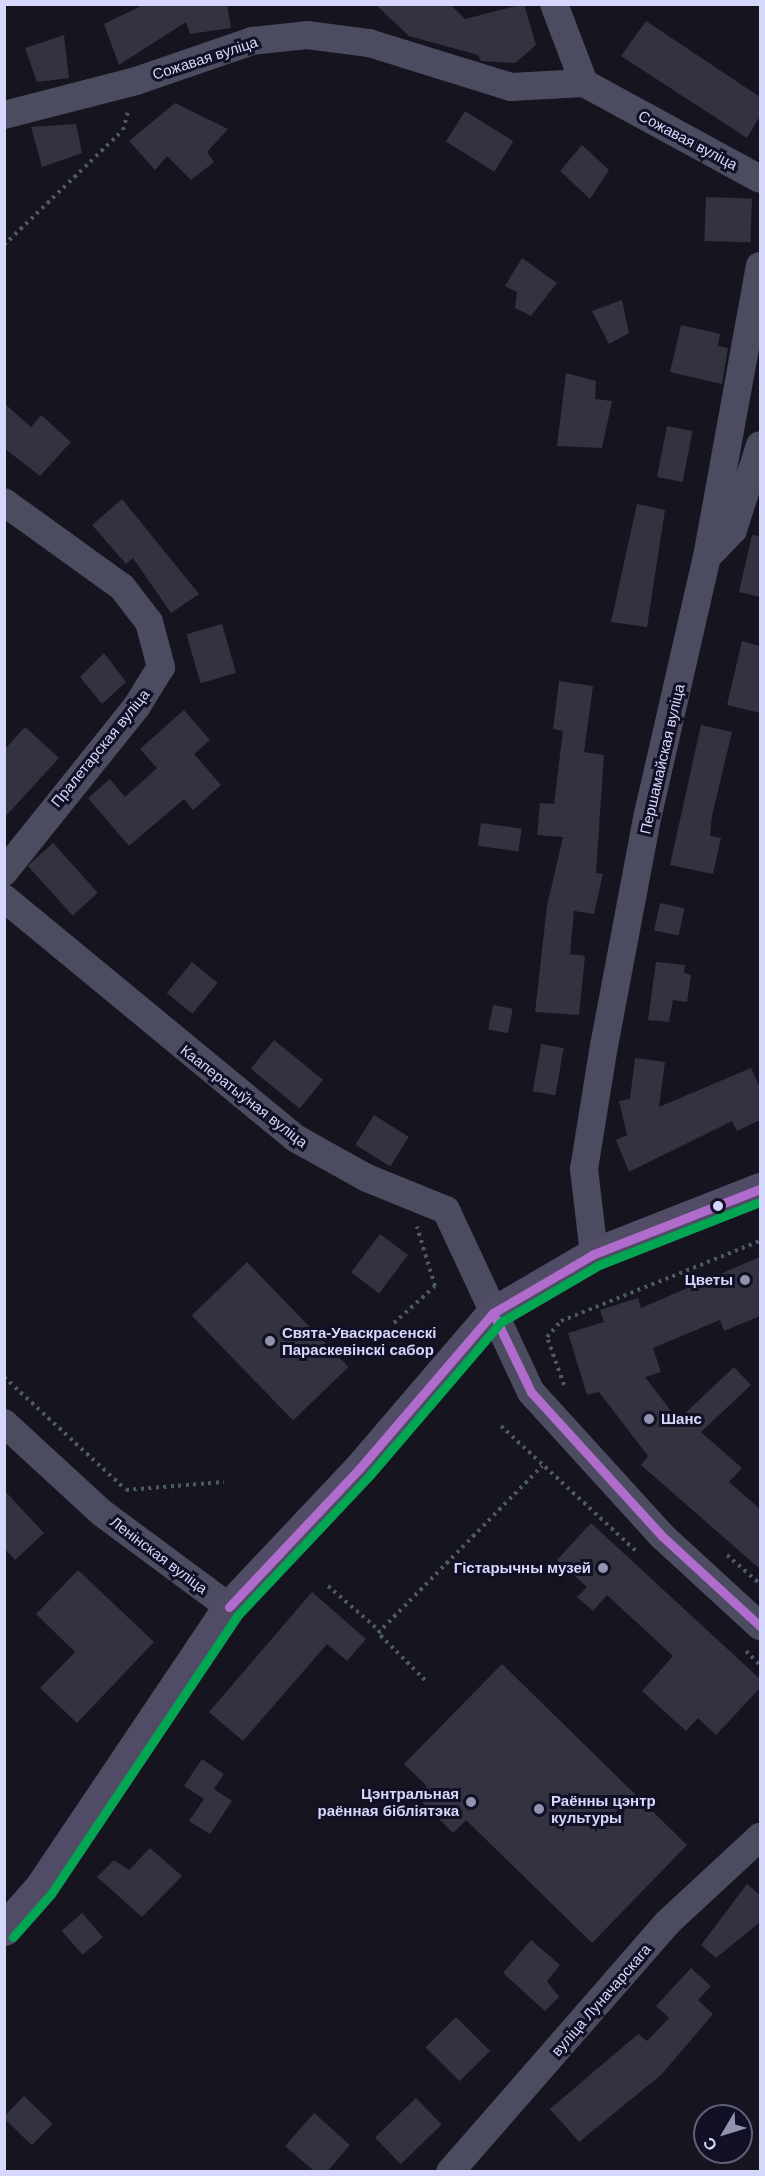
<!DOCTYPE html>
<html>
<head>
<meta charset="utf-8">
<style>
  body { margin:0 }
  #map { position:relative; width:765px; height:2176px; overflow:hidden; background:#15141f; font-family:Helvetica,sans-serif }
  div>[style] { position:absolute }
  .building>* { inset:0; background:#333241; transform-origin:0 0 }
  .path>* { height:4px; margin-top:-2px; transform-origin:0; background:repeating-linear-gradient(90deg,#4b5b63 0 3px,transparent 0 7.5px) }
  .minor>* { height:28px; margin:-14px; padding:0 14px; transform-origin:14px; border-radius:14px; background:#4b4c5f }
  .major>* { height:33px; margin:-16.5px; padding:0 16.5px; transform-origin:16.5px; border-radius:16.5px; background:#514c65 }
  .bus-1>* { height:9px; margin:-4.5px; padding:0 4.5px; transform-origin:4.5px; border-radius:4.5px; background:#b06ccc }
  .bus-2>* { height:9px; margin:-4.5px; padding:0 4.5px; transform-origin:4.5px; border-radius:4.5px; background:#00a651 }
  .dots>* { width:16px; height:16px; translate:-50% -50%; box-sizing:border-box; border:3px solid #111024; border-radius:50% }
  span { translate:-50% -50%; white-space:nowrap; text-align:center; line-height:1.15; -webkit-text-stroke:6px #111024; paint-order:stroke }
  .street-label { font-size:15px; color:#d6d7fc }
  .poi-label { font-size:15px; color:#d6d7fc; font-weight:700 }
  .right { translate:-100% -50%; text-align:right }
  .left { translate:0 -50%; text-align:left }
  .frame { position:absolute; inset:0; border:6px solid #d6d7fc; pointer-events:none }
  .north { position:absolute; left:693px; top:2104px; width:60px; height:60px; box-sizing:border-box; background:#111024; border:2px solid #60607a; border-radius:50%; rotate:232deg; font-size:16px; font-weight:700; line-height:24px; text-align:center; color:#d6d7fc }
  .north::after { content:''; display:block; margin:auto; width:21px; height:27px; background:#9293af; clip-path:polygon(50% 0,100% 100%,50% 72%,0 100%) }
</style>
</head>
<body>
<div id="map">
  <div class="building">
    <div style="clip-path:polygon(145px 4px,227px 4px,231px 28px,190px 34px,186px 22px,119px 65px,104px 24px)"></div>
    <div style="clip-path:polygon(375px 4px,450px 4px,465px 19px,524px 4px,536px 45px,515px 63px,481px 61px,478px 55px,409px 36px)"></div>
    <div style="clip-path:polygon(646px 21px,760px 97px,760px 116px,747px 138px,621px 56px)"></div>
    <div style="clip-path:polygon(64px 35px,69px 78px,37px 82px,25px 48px)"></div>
    <div style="clip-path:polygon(175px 103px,228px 129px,207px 152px,214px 162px,191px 180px,167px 156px,155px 170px,129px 141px)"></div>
    <div style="left:465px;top:111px;width:57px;height:36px;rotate:32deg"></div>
    <div style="clip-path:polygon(76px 124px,82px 153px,42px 167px,31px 127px)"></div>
    <div style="clip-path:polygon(582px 145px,609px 170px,590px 199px,560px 171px)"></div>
    <div style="left:706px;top:197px;width:46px;height:44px;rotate:2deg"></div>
    <div style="clip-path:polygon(522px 258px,557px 283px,531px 316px,515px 308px,517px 292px,505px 286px)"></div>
    <div style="clip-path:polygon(622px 300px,629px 333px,609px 344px,592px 311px)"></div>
    <div style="clip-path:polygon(681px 325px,720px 334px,718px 346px,728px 348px,722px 384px,670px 372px)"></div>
    <div style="clip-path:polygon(566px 373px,596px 381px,595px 399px,612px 401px,602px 448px,557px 446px)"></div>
    <div style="clip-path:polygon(4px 403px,31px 427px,41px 415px,71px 442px,40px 476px,4px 448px)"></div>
    <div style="left:667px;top:426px;width:26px;height:52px;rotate:11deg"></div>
    <div style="clip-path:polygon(122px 499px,199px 594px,171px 613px,133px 558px,126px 564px,92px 525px)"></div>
    <div style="clip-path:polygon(637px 504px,665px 510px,647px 627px,611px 622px)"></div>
    <div style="clip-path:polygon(752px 535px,760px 536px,760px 597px,739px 592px)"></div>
    <div style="left:222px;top:624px;width:51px;height:37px;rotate:74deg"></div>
    <div style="clip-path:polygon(742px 641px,760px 646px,760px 713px,727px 705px)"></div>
    <div style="clip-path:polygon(104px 653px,126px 682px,102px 704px,80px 677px)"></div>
    <div style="clip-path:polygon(559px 681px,593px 686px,584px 752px,604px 755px,596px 873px,603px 874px,594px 914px,574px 911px,570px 954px,585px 956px,579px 1015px,535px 1012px,547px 906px,563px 837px,537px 835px,540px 803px,554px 804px,563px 731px,553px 729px)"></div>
    <div style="clip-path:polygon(184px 710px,210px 740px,194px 754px,221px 785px,193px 810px,184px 799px,129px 846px,88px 798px,110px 779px,125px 797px,157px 768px,140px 749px)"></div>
    <div style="clip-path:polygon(701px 725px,732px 732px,712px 816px,710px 836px,721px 838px,713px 874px,670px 865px)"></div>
    <div style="clip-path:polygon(25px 727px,59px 758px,4px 818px,4px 750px)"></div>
    <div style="left:481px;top:823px;width:41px;height:23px;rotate:8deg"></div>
    <div style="left:53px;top:843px;width:67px;height:34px;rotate:48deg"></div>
    <div style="left:660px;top:903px;width:25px;height:28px;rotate:12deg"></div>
    <div style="left:192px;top:962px;width:33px;height:40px;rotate:39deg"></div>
    <div style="clip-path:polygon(656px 962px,685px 965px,684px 973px,691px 975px,687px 1002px,673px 1000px,669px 1022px,648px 1020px)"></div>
    <div style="left:493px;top:1005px;width:20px;height:25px;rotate:11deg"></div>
    <div style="left:274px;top:1040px;width:63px;height:37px;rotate:39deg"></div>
    <div style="left:541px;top:1044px;width:23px;height:48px;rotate:10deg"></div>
    <div style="clip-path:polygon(635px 1058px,665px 1062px,659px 1107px,751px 1068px,760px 1087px,760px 1120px,737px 1131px,732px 1121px,629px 1172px,616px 1140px,627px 1135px,619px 1101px,630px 1099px)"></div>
    <div style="left:374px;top:1115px;width:41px;height:35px;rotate:32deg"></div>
    <div style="left:380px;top:1234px;width:35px;height:48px;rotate:37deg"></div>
    <div style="clip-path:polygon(760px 1257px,760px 1316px,724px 1331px,720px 1320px,653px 1348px,661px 1372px,645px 1377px,678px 1420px,734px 1367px,751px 1385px,701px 1432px,742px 1468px,729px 1482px,760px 1509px,760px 1569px,641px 1465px,648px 1456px,599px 1392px,587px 1395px,568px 1333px,604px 1322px,600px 1310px,638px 1298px,641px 1308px)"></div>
    <div style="left:247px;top:1262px;width:146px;height:77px;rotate:46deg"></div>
    <div style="clip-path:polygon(4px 1490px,44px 1533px,15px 1560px,4px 1548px)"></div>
    <div style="clip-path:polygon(591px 1523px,760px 1679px,760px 1688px,716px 1735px,698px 1718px,686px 1731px,642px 1691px,673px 1656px,607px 1595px,593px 1611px,577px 1597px,587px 1587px,557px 1560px)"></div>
    <div style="clip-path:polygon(78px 1570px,154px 1642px,77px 1723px,40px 1688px,75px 1652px,36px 1614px)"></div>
    <div style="clip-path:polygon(312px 1592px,366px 1639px,347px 1661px,327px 1644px,243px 1741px,209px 1712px)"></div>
    <div style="clip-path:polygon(502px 1664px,687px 1845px,592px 1943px,466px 1820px,453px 1833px,417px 1797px,427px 1786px,404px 1764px)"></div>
    <div style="clip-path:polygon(202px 1759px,224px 1774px,214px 1789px,232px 1801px,210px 1834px,189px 1821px,204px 1799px,184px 1786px)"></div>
    <div style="clip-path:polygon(150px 1848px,182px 1876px,142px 1917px,97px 1877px,114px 1860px,129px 1870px)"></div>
    <div style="clip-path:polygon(747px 1884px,760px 1895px,760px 1922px,716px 1958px,701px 1945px)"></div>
    <div style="left:82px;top:1913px;width:32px;height:27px;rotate:49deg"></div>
    <div style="clip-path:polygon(531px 1940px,560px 1965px,547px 1981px,559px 1997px,545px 2011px,503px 1973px)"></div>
    <div style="clip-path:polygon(691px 1968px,711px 1986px,698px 2000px,713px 2014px,662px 2074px,579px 2142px,550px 2109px,638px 2034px,647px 2041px,669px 2018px,656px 2006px)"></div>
    <div style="left:456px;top:2017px;width:48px;height:43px;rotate:45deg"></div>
    <div style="left:24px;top:2096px;width:40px;height:30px;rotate:44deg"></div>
    <div style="left:416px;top:2098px;width:37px;height:57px;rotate:46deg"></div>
    <div style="clip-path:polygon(314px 2113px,350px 2145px,327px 2172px,315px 2172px,285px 2146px)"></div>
  </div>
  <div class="path">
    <div style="left:4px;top:245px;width:165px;rotate:-44deg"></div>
    <div style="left:123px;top:130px;width:20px;rotate:-75deg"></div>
    <div style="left:394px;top:1323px;width:55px;rotate:-42.1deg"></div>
    <div style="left:435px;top:1286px;width:62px;rotate:-107deg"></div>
    <div style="left:4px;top:1377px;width:166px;rotate:42.8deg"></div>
    <div style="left:126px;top:1490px;width:98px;rotate:-4.7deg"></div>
    <div style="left:564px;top:1385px;width:51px;rotate:-109.5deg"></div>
    <div style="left:547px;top:1337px;width:21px;rotate:-49deg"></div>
    <div style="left:561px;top:1321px;width:214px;rotate:-21.9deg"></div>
    <div style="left:501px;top:1426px;width:184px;rotate:42.8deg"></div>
    <div style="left:727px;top:1555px;width:44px;rotate:41.3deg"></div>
    <div style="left:328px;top:1586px;width:69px;rotate:40.9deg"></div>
    <div style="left:746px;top:1651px;width:20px;rotate:45deg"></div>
    <div style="left:425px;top:1680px;width:66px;rotate:-135deg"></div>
    <div style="left:378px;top:1633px;width:234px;rotate:-45.5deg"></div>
  </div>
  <div class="minor">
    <div style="left:554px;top:4px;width:85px;rotate:69.2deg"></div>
    <div style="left:4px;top:115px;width:136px;rotate:-14.4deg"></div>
    <div style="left:136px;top:81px;width:123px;rotate:-19deg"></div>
    <div style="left:252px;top:41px;width:55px;rotate:-6.2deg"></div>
    <div style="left:307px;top:35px;width:63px;rotate:7.4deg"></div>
    <div style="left:369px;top:43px;width:149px;rotate:17.2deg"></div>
    <div style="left:511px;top:87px;width:73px;rotate:-3.1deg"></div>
    <div style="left:584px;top:83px;width:200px;rotate:28.6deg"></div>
    <div style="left:4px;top:502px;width:145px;rotate:35.8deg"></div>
    <div style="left:122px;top:587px;width:44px;rotate:52.4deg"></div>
    <div style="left:149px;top:622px;width:47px;rotate:75.1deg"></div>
    <div style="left:161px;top:667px;width:46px;rotate:121.6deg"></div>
    <div style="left:137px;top:706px;width:213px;rotate:128.7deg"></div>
    <div style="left:707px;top:557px;width:37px;rotate:-46deg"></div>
    <div style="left:733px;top:530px;width:89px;rotate:-72.4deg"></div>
    <div style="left:4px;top:898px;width:377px;rotate:39.5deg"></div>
    <div style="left:295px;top:1138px;width:82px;rotate:29.1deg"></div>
    <div style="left:367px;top:1178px;width:85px;rotate:22.1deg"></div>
    <div style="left:446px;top:1210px;width:201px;rotate:65deg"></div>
    <div style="left:531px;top:1392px;width:195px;rotate:47.7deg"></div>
    <div style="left:662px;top:1536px;width:133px;rotate:42.6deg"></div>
    <div style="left:594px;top:1254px;width:86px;rotate:-96.7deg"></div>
    <div style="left:584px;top:1169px;width:125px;rotate:-80.8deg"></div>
    <div style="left:604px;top:1046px;width:236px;rotate:-79.3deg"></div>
    <div style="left:648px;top:814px;width:264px;rotate:-77.1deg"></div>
    <div style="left:707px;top:557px;width:296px;rotate:-79.7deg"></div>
    <div style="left:4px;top:1423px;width:133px;rotate:42.6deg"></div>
    <div style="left:102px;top:1513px;width:158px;rotate:36.5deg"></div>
    <div style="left:450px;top:2172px;width:330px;rotate:-48.9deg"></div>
    <div style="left:667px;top:1923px;width:127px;rotate:-42.8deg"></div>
  </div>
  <div class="major">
    <div style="left:4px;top:1929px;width:56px;rotate:-48.6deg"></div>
    <div style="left:41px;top:1887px;width:337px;rotate:-56.1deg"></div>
    <div style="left:229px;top:1607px;width:191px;rotate:-46.7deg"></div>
    <div style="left:360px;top:1468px;width:204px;rotate:-49.4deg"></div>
    <div style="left:493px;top:1313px;width:117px;rotate:-30.3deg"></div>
    <div style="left:594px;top:1254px;width:178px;rotate:-21.4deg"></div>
  </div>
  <div class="bus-1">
    <div style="left:493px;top:1313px;width:88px;rotate:64.3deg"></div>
    <div style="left:531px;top:1392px;width:195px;rotate:47.7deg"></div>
    <div style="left:662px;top:1536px;width:133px;rotate:42.6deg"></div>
    <div style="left:229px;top:1607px;width:191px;rotate:-46.7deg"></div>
    <div style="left:360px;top:1468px;width:204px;rotate:-49.4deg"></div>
    <div style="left:493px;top:1313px;width:117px;rotate:-30.3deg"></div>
    <div style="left:594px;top:1254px;width:178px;rotate:-21.4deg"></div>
  </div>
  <div class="bus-2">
    <div style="left:13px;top:1937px;width:57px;rotate:-48.5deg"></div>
    <div style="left:51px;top:1894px;width:336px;rotate:-56.2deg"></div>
    <div style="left:238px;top:1615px;width:191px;rotate:-46.7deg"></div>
    <div style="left:369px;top:1476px;width:203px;rotate:-49.4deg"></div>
    <div style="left:501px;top:1322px;width:113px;rotate:-30.2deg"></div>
    <div style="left:599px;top:1265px;width:173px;rotate:-21.4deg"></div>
  </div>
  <div class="dots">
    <div style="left:718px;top:1206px;background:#d6d7fc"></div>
    <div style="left:745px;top:1280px;background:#9293af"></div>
    <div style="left:270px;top:1341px;background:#9293af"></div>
    <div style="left:649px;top:1419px;background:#9293af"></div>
    <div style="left:603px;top:1568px;background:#9293af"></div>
    <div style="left:471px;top:1802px;background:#9293af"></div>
    <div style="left:539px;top:1809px;background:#9293af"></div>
  </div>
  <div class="street-label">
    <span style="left:205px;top:58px;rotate:-18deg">Сожавая вуліца</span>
    <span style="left:688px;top:140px;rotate:28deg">Сожавая вуліца</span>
    <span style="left:100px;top:748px;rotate:-51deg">Пралетарская вуліца</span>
    <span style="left:662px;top:759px;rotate:-77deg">Першамайская вуліца</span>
    <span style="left:244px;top:1096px;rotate:38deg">Кааператыўная вуліца</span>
    <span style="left:159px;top:1555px;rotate:37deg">Ленінская вуліца</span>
    <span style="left:601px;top:2000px;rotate:-49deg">вуліца Луначарскага</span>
  </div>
  <div class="poi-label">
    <span class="right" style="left:733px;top:1280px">Цветы</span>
    <span class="left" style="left:282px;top:1341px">Свята-Уваскрасенскі<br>Параскевінскі сабор</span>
    <span class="left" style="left:661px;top:1419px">Шанс</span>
    <span class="right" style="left:591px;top:1568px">Гістарычны музей</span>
    <span class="right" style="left:459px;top:1802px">Цэнтральная<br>раённая бібліятэка</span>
    <span class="left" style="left:551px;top:1809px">Раённы цэнтр<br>культуры</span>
  </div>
  <div class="frame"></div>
  <div class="north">С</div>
</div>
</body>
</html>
